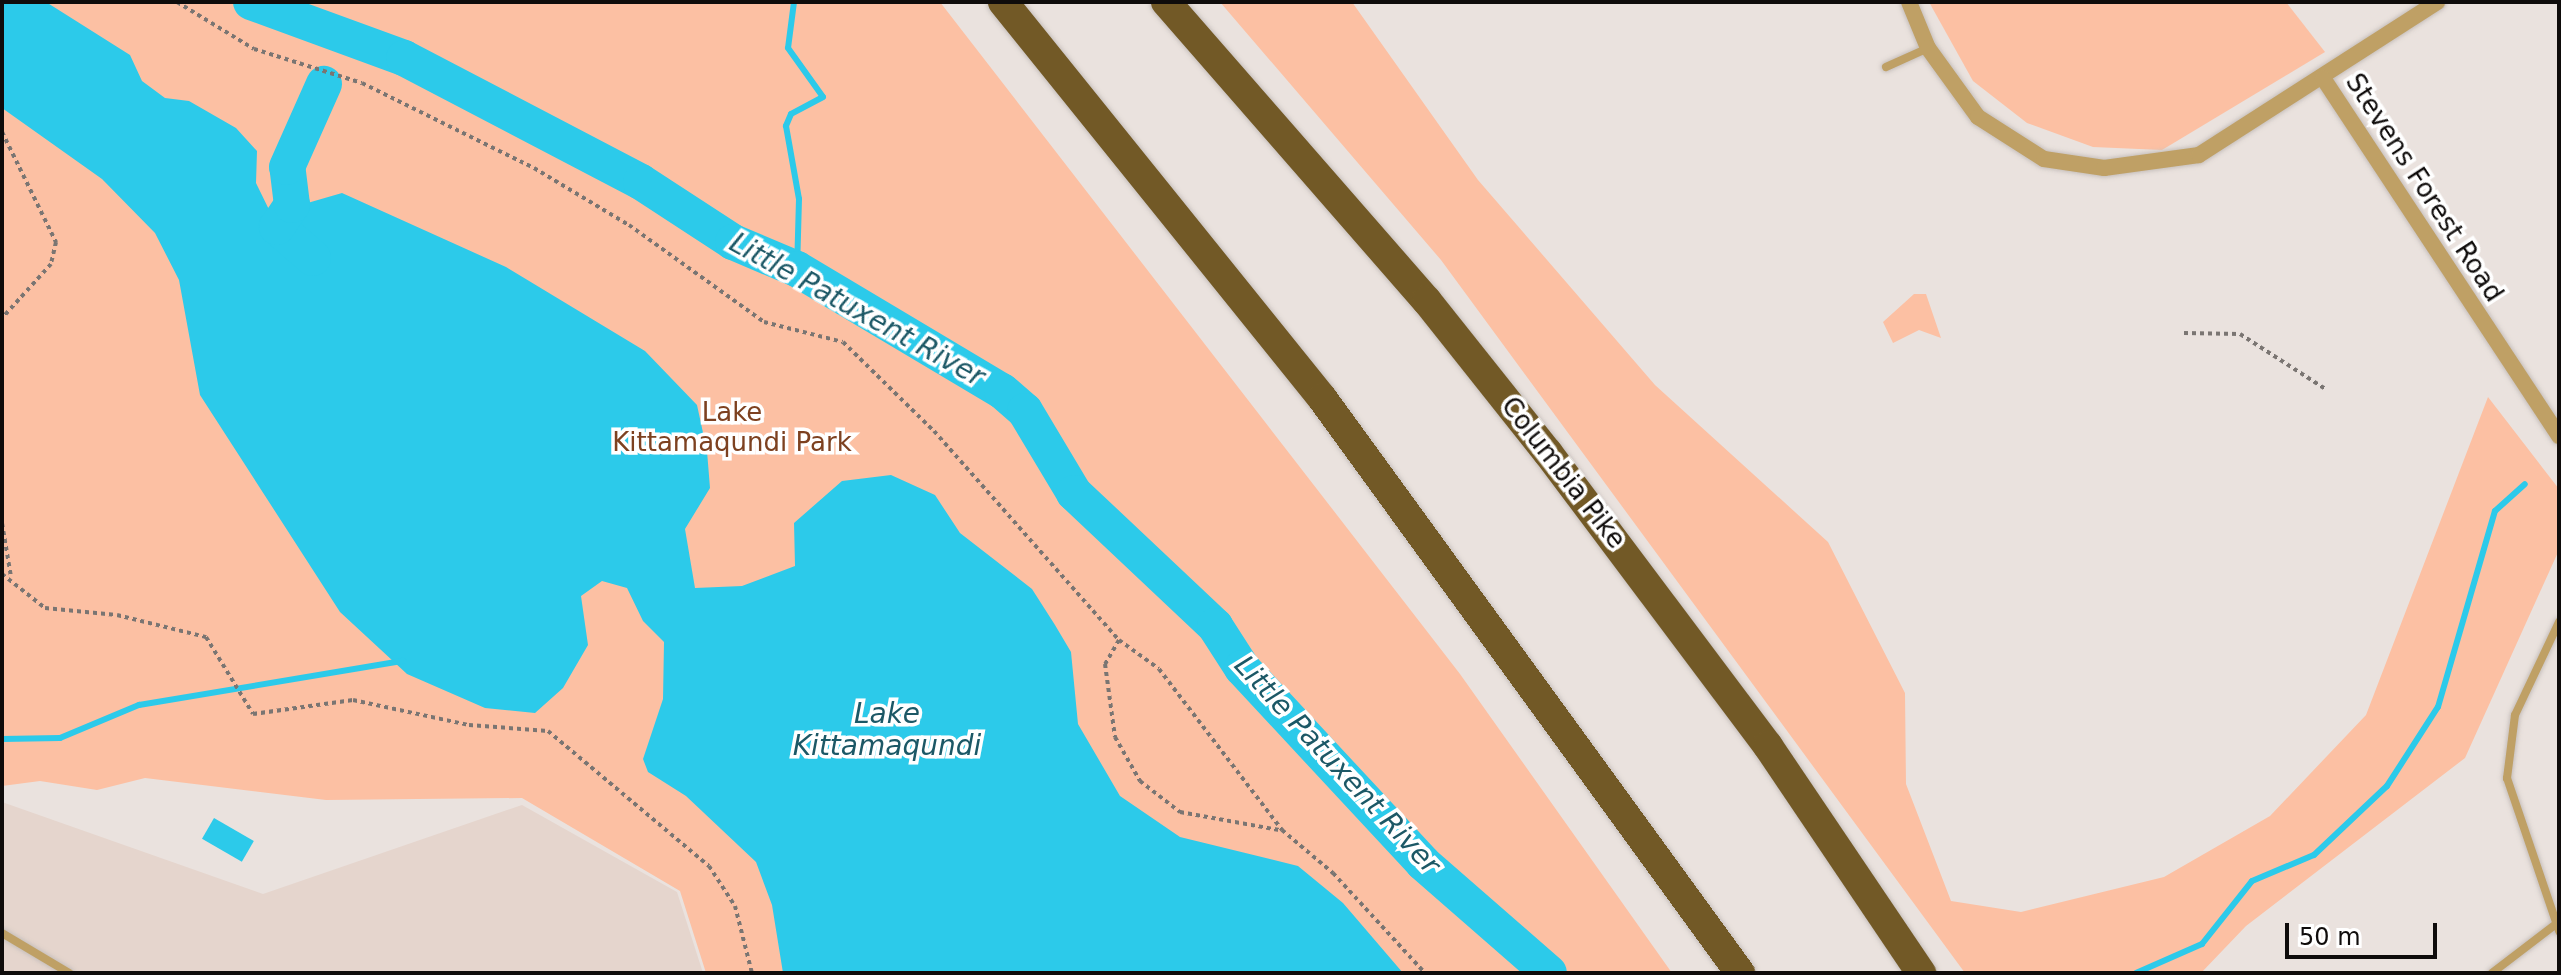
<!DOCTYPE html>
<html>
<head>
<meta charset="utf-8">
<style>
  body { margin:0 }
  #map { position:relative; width:2561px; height:975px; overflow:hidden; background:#eae2de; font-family:"DejaVu Sans",sans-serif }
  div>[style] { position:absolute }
  .built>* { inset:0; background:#e5d5cd }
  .green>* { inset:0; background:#fcc0a3 }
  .water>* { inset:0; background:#2ccaea; transform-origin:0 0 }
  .stream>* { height:6px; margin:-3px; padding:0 3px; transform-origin:3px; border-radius:3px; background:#2ccaea }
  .river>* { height:36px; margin:-18px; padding:0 18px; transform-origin:18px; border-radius:18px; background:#2ccaea }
  .path>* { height:4px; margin-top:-2px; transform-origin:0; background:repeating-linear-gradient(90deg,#7a7572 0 4px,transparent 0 8px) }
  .roads { filter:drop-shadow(0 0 2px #c7c0bc) drop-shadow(0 0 2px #c7c0bc) }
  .service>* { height:8px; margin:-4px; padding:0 4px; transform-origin:4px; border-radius:4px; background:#bfa065 }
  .minor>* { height:16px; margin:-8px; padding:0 8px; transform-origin:8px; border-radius:8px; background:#bfa065 }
  .motorway>* { height:30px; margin:-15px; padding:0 15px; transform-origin:15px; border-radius:15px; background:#725926 }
  span { translate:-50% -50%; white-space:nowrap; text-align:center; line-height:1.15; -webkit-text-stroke:7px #fff; paint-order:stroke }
  .street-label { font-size:26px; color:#0f0c0b }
  .park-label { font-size:26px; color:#7d4120 }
  .water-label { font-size:28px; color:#1c5866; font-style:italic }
  .frame { position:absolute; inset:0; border:4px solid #0f0c0b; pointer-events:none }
  .scale { position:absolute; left:2285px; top:923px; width:152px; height:36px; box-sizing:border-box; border:4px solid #0f0c0b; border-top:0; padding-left:10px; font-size:24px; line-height:28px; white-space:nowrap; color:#0f0c0b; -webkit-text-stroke:6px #fff; paint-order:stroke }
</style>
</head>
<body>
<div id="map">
  <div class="built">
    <div style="clip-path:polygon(2px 802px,263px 894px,522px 805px,677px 892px,703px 973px,2px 973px)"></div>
  </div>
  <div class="green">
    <div style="clip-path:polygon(2px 2px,940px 2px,1460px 674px,1672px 973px,706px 973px,680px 891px,522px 798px,326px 800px,145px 778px,97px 790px,40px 781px,2px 786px)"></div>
    <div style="clip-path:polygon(1220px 2px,1352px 2px,1478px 180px,1655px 385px,1828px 542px,1905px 693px,1906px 784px,1951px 901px,2021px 912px,2164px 877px,2270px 816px,2366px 715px,2488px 397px,2559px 489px,2559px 550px,2465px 758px,2246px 926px,2201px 973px,1965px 973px,1441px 260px)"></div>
    <div style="clip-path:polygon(1929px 2px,2286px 2px,2325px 52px,2162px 150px,2093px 147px,2027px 123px,1973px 81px)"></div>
    <div style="clip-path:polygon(1914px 294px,1926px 294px,1941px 338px,1919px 330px,1893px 343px,1883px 322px)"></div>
  </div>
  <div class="water">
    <div style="clip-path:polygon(2px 2px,46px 2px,130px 55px,142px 81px,165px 98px,189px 101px,236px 128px,257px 151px,256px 183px,277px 226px,304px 204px,342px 193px,506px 267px,645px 351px,697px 405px,707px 451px,710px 488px,685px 529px,695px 588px,742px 586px,795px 566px,794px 523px,842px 481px,891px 475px,935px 495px,960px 533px,1032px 589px,1055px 625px,1071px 652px,1078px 724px,1120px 796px,1180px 837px,1298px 866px,1343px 903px,1403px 973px,783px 973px,772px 905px,756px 862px,686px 796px,648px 772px,643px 759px,663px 699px,664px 642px,643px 621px,627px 588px,602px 581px,581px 596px,588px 645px,563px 688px,535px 713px,485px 708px,407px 674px,340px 612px,200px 395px,179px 280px,155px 233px,102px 179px,2px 108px)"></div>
    <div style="left:214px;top:818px;width:46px;height:24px;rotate:30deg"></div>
  </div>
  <div class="stream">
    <div style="left:794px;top:2px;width:46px;rotate:97.4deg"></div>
    <div style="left:788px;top:48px;width:60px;rotate:54.5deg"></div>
    <div style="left:823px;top:97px;width:36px;rotate:152deg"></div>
    <div style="left:791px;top:114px;width:13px;rotate:113deg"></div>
    <div style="left:786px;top:126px;width:74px;rotate:79.9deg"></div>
    <div style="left:799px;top:199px;width:70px;rotate:91.6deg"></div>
    <div style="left:2px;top:739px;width:58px;rotate:-1deg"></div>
    <div style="left:60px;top:738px;width:86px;rotate:-22.7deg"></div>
    <div style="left:139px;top:705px;width:268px;rotate:-9.5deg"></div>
    <div style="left:2136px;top:973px;width:72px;rotate:-23.7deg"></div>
    <div style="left:2202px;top:944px;width:80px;rotate:-51.6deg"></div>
    <div style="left:2252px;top:881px;width:67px;rotate:-22.8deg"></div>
    <div style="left:2314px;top:855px;width:100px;rotate:-43.4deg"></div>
    <div style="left:2387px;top:786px;width:94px;rotate:-57.2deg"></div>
    <div style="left:2438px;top:707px;width:204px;rotate:-73.8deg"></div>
    <div style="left:2495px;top:511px;width:40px;rotate:-42deg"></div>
  </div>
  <div class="river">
    <div style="left:251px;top:2px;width:163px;rotate:20.1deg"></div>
    <div style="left:404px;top:58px;width:267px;rotate:27.6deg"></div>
    <div style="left:641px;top:182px;width:110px;rotate:33.1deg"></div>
    <div style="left:733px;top:242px;width:69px;rotate:22.9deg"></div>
    <div style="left:797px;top:269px;width:239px;rotate:30.8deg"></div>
    <div style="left:1002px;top:391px;width:30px;rotate:41deg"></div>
    <div style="left:1025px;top:411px;width:96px;rotate:59.1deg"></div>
    <div style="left:1074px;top:493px;width:194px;rotate:43.3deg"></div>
    <div style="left:1215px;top:626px;width:50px;rotate:57.3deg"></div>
    <div style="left:1242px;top:668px;width:266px;rotate:47.1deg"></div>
    <div style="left:1423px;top:863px;width:167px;rotate:41.1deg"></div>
    <div style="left:313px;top:258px;width:48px;rotate:-139.3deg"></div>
    <div style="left:277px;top:227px;width:27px;rotate:-56deg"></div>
    <div style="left:292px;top:205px;width:38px;rotate:-97deg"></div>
    <div style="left:287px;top:167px;width:91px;rotate:-66deg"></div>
  </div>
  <div class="path">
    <div style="left:177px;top:2px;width:90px;rotate:31.4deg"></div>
    <div style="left:254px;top:49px;width:113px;rotate:17.5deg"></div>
    <div style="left:362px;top:83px;width:192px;rotate:26.3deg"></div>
    <div style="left:534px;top:168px;width:111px;rotate:31deg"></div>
    <div style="left:629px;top:225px;width:166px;rotate:35.7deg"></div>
    <div style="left:764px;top:322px;width:81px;rotate:14.2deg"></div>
    <div style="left:843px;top:342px;width:127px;rotate:44.4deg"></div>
    <div style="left:934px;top:431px;width:279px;rotate:48.5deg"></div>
    <div style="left:1119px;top:640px;width:49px;rotate:35.9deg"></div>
    <div style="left:1159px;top:669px;width:203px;rotate:52.6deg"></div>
    <div style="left:1282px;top:830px;width:67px;rotate:40.1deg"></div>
    <div style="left:1333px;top:873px;width:136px;rotate:47.4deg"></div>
    <div style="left:2px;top:132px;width:123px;rotate:63.9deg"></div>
    <div style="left:56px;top:242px;width:23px;rotate:103deg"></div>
    <div style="left:51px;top:264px;width:73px;rotate:132.2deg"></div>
    <div style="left:2184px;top:333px;width:56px;rotate:1deg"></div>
    <div style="left:2240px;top:334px;width:103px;rotate:32.8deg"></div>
    <div style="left:2px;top:523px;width:55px;rotate:80.5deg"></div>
    <div style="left:2px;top:574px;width:55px;rotate:38.3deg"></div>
    <div style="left:45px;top:608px;width:72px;rotate:5.6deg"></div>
    <div style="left:117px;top:615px;width:92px;rotate:13.9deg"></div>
    <div style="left:206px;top:637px;width:90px;rotate:58.6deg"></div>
    <div style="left:253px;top:714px;width:101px;rotate:-8deg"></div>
    <div style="left:353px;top:700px;width:119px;rotate:12.2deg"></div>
    <div style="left:469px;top:725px;width:79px;rotate:4.3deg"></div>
    <div style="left:548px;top:731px;width:210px;rotate:40deg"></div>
    <div style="left:709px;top:866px;width:48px;rotate:57deg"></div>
    <div style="left:735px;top:906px;width:69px;rotate:75.8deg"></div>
    <div style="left:1119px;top:640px;width:28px;rotate:120deg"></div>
    <div style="left:1105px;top:664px;width:74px;rotate:82.2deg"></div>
    <div style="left:1115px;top:737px;width:51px;rotate:60.4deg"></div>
    <div style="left:1140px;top:781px;width:51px;rotate:37.8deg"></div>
    <div style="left:1180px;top:812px;width:101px;rotate:10.3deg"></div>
  </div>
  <div class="roads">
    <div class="service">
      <div style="left:1886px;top:67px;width:46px;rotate:-24.3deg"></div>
      <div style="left:2559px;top:622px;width:103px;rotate:115.3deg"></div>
      <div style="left:2515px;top:715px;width:64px;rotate:97.2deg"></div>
      <div style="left:2507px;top:778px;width:162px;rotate:71.2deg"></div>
      <div style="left:2px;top:933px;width:78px;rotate:30.8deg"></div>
      <div style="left:2492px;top:973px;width:81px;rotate:-37.4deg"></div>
    </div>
    <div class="minor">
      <div style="left:1909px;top:2px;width:50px;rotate:67.6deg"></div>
      <div style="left:1928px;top:48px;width:85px;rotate:54.1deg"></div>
      <div style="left:1978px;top:117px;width:78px;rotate:32.5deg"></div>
      <div style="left:2044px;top:159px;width:61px;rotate:8.5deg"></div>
      <div style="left:2104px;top:168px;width:96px;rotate:-7.8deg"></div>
      <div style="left:2199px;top:155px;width:283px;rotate:-32.7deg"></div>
      <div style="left:2323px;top:78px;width:429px;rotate:56.6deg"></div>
    </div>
    <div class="motorway">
      <div style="left:1003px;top:2px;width:509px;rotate:51.15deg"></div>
      <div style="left:1322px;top:398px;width:711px;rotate:53.98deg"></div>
      <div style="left:1166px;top:2px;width:397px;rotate:48.9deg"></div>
      <div style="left:1427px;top:301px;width:194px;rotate:51.5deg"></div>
      <div style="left:1548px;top:453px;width:366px;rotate:53.1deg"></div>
      <div style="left:1768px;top:746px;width:274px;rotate:56deg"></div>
    </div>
  </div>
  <div class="street-label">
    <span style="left:2424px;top:188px;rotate:57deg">Stevens Forest Road</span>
    <span style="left:1563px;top:473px;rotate:52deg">Columbia Pike</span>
  </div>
  <div class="park-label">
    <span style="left:732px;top:428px">Lake<br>Kittamaqundi Park</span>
  </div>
  <div class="water-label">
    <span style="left:857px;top:310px;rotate:29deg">Little Patuxent River</span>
    <span style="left:887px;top:730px">Lake<br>Kittamaqundi</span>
    <span style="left:1337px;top:765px;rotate:47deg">Little Patuxent River</span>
  </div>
  <div class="frame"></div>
  <div class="scale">50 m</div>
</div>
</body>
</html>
